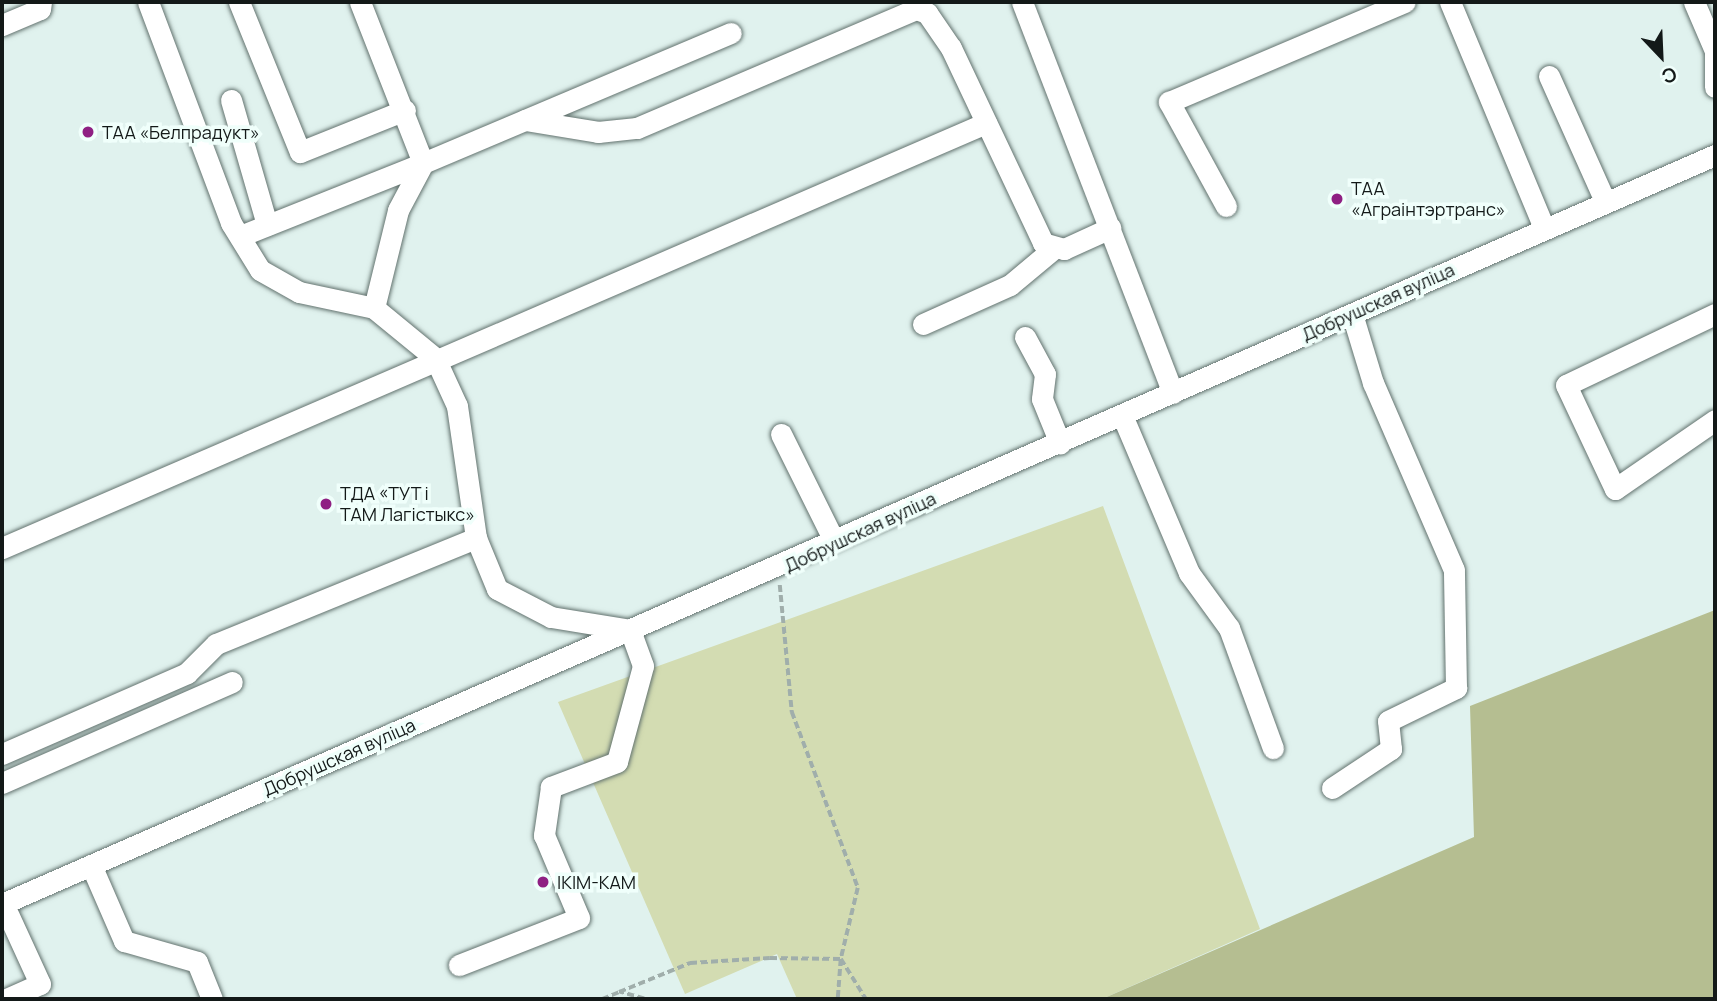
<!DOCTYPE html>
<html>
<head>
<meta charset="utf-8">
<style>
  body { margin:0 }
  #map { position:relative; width:1717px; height:1001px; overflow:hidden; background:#e0f2ee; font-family:Manrope,sans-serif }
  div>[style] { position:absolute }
  .green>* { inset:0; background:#d3dcb2 }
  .forest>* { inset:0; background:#b5be91 }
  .path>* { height:3.5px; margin-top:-1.75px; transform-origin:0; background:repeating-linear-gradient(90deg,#a0aeab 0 7px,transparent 0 10.5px) }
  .roads { filter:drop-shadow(0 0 2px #62726e) drop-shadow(0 0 2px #62726e) }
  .minor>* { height:21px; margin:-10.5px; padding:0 10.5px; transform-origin:10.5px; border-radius:10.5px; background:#fff }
  .dots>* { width:19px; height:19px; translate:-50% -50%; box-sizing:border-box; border:4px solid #f0fffb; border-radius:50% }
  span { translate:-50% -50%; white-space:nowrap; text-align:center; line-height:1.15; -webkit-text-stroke:7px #f0fffb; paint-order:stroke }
  .poi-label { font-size:18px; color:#131918 }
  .left { translate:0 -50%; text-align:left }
  .street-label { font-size:18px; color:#131918 }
  .frame { position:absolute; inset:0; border:4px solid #131918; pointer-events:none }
  .north { position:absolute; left:1626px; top:21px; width:70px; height:70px; -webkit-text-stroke:5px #f0fffb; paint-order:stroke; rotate:157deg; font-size:19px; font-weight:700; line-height:28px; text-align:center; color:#131918 }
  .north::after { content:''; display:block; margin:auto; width:24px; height:32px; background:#131918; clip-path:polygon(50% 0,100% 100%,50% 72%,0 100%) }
</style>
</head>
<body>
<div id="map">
  <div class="green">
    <div style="clip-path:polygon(1103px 506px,1260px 929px,1102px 999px,797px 999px,777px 954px,685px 994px,558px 702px)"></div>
  </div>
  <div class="forest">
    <div style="clip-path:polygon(1715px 610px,1715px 999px,1102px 999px,1474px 837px,1470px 706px)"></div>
  </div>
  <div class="path">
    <div style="left:780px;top:585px;width:128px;rotate:84.6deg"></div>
    <div style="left:792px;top:712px;width:188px;rotate:69.4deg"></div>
    <div style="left:858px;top:888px;width:73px;rotate:103.5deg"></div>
    <div style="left:841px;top:959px;width:47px;rotate:58deg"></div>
    <div style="left:602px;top:999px;width:18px;rotate:-22deg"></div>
    <div style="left:644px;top:999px;width:26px;rotate:-164deg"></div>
    <div style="left:619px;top:992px;width:77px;rotate:-22.2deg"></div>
    <div style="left:690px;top:963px;width:80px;rotate:-3.6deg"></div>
    <div style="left:770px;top:958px;width:71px;rotate:0.8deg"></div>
    <div style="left:841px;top:959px;width:40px;rotate:94.3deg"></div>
  </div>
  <div class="roads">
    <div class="minor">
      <div style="left:148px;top:2px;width:236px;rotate:69.4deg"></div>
      <div style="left:231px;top:223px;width:55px;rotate:58.3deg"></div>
      <div style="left:260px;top:270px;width:45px;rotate:29.4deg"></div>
      <div style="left:299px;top:292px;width:77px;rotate:12deg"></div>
      <div style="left:374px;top:308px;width:79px;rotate:39.3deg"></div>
      <div style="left:435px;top:358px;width:53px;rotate:65.4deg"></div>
      <div style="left:457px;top:406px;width:133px;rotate:81.8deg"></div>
      <div style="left:476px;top:538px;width:55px;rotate:67.6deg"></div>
      <div style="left:497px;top:589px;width:61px;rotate:27.4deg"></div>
      <div style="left:551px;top:617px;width:80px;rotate:9.3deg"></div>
      <div style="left:630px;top:630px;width:38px;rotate:70deg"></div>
      <div style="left:643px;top:666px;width:99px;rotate:105.2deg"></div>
      <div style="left:617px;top:762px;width:71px;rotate:159.3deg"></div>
      <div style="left:551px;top:787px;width:49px;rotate:98.3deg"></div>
      <div style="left:544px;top:835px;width:90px;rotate:67.1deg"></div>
      <div style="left:579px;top:918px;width:129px;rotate:158.6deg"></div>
      <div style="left:239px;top:2px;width:162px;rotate:67.9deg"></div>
      <div style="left:300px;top:152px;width:113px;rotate:-21.8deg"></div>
      <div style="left:1022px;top:2px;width:419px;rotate:68.9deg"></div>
      <div style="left:1450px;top:2px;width:245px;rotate:67.4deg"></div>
      <div style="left:1694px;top:2px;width:53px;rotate:66.8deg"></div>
      <div style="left:2px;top:25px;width:41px;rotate:-22.8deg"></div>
      <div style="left:40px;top:9px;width:7px;rotate:-82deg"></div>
      <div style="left:1715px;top:53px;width:34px;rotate:90deg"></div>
      <div style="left:1549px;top:76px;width:137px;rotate:65.9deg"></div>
      <div style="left:231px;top:100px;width:130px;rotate:73.9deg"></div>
      <div style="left:525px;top:120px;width:74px;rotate:9.3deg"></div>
      <div style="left:598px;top:132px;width:39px;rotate:-6deg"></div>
      <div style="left:637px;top:128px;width:303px;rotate:-23.1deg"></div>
      <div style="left:916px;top:9px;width:12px;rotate:20deg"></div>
      <div style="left:927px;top:13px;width:42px;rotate:55.6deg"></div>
      <div style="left:951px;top:48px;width:216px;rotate:64.7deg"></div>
      <div style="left:1043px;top:243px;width:22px;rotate:16deg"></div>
      <div style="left:1064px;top:249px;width:51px;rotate:-24.5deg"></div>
      <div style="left:1226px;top:206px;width:119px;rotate:-118.7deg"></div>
      <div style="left:1169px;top:102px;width:256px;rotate:-23deg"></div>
      <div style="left:240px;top:236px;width:197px;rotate:-21.7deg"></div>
      <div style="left:423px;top:163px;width:173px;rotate:-111.4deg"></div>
      <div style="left:374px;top:308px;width:101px;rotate:-76.2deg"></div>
      <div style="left:398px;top:210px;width:53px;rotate:-62deg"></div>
      <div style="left:423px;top:163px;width:334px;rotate:-22.9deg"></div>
      <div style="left:1715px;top:314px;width:165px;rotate:154.5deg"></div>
      <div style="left:1566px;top:385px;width:115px;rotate:64.8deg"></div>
      <div style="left:1615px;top:489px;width:121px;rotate:-34.6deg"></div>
      <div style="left:923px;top:324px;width:95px;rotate:-24.1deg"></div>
      <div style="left:1010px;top:285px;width:56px;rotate:-39.9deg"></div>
      <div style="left:1025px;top:337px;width:42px;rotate:61.6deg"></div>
      <div style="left:1045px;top:374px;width:25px;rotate:97deg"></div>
      <div style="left:1042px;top:399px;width:48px;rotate:67.8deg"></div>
      <div style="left:1122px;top:415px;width:172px;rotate:67deg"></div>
      <div style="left:1189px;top:573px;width:68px;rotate:54deg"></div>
      <div style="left:1229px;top:628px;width:128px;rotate:69.9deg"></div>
      <div style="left:781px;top:434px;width:119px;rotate:63.6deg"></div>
      <div style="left:2px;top:548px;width:1072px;rotate:-23.36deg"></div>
      <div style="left:2px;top:754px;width:202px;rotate:-23.6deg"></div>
      <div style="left:187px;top:673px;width:41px;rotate:-45deg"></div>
      <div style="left:216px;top:644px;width:281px;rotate:-22.2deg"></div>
      <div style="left:2px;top:783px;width:251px;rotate:-23.7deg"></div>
      <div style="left:1332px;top:788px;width:71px;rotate:-33.5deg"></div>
      <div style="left:1391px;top:749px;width:28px;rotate:-96deg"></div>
      <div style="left:1388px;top:721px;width:76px;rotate:-25.9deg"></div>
      <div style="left:1456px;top:688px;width:118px;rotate:-91deg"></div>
      <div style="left:1454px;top:570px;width:204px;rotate:-113.4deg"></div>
      <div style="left:1373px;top:383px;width:72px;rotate:-106.9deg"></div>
      <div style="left:91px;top:865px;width:83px;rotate:66.5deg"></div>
      <div style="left:124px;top:941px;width:76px;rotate:16deg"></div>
      <div style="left:197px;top:962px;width:40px;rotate:68deg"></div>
      <div style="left:3px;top:903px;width:89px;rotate:65.4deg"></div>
      <div style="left:40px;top:984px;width:37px;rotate:156deg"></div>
      <div style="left:2px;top:904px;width:1870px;rotate:-23.62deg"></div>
    </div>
  </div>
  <div class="dots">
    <div style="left:88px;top:132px;background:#8f2083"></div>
    <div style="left:1337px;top:199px;background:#8f2083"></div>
    <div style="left:326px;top:504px;background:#8f2083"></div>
    <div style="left:543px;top:882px;background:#8f2083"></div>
  </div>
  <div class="poi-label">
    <span class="left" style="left:102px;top:132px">ТАА «Белпрадукт»</span>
    <span class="left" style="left:1351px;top:199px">ТАА<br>«Аграінтэртранс»</span>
    <span class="left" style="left:340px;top:504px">ТДА «ТУТ і<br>ТАМ Лагістыкс»</span>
    <span class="left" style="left:557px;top:882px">ІКІМ-КАМ</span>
  </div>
  <div class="street-label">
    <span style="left:1378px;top:302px;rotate:-24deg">Добрушская вуліца</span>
    <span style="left:860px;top:532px;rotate:-25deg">Добрушская вуліца</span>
    <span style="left:339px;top:757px;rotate:-24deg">Добрушская вуліца</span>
  </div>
  <div class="frame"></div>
  <div class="north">С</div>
</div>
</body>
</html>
